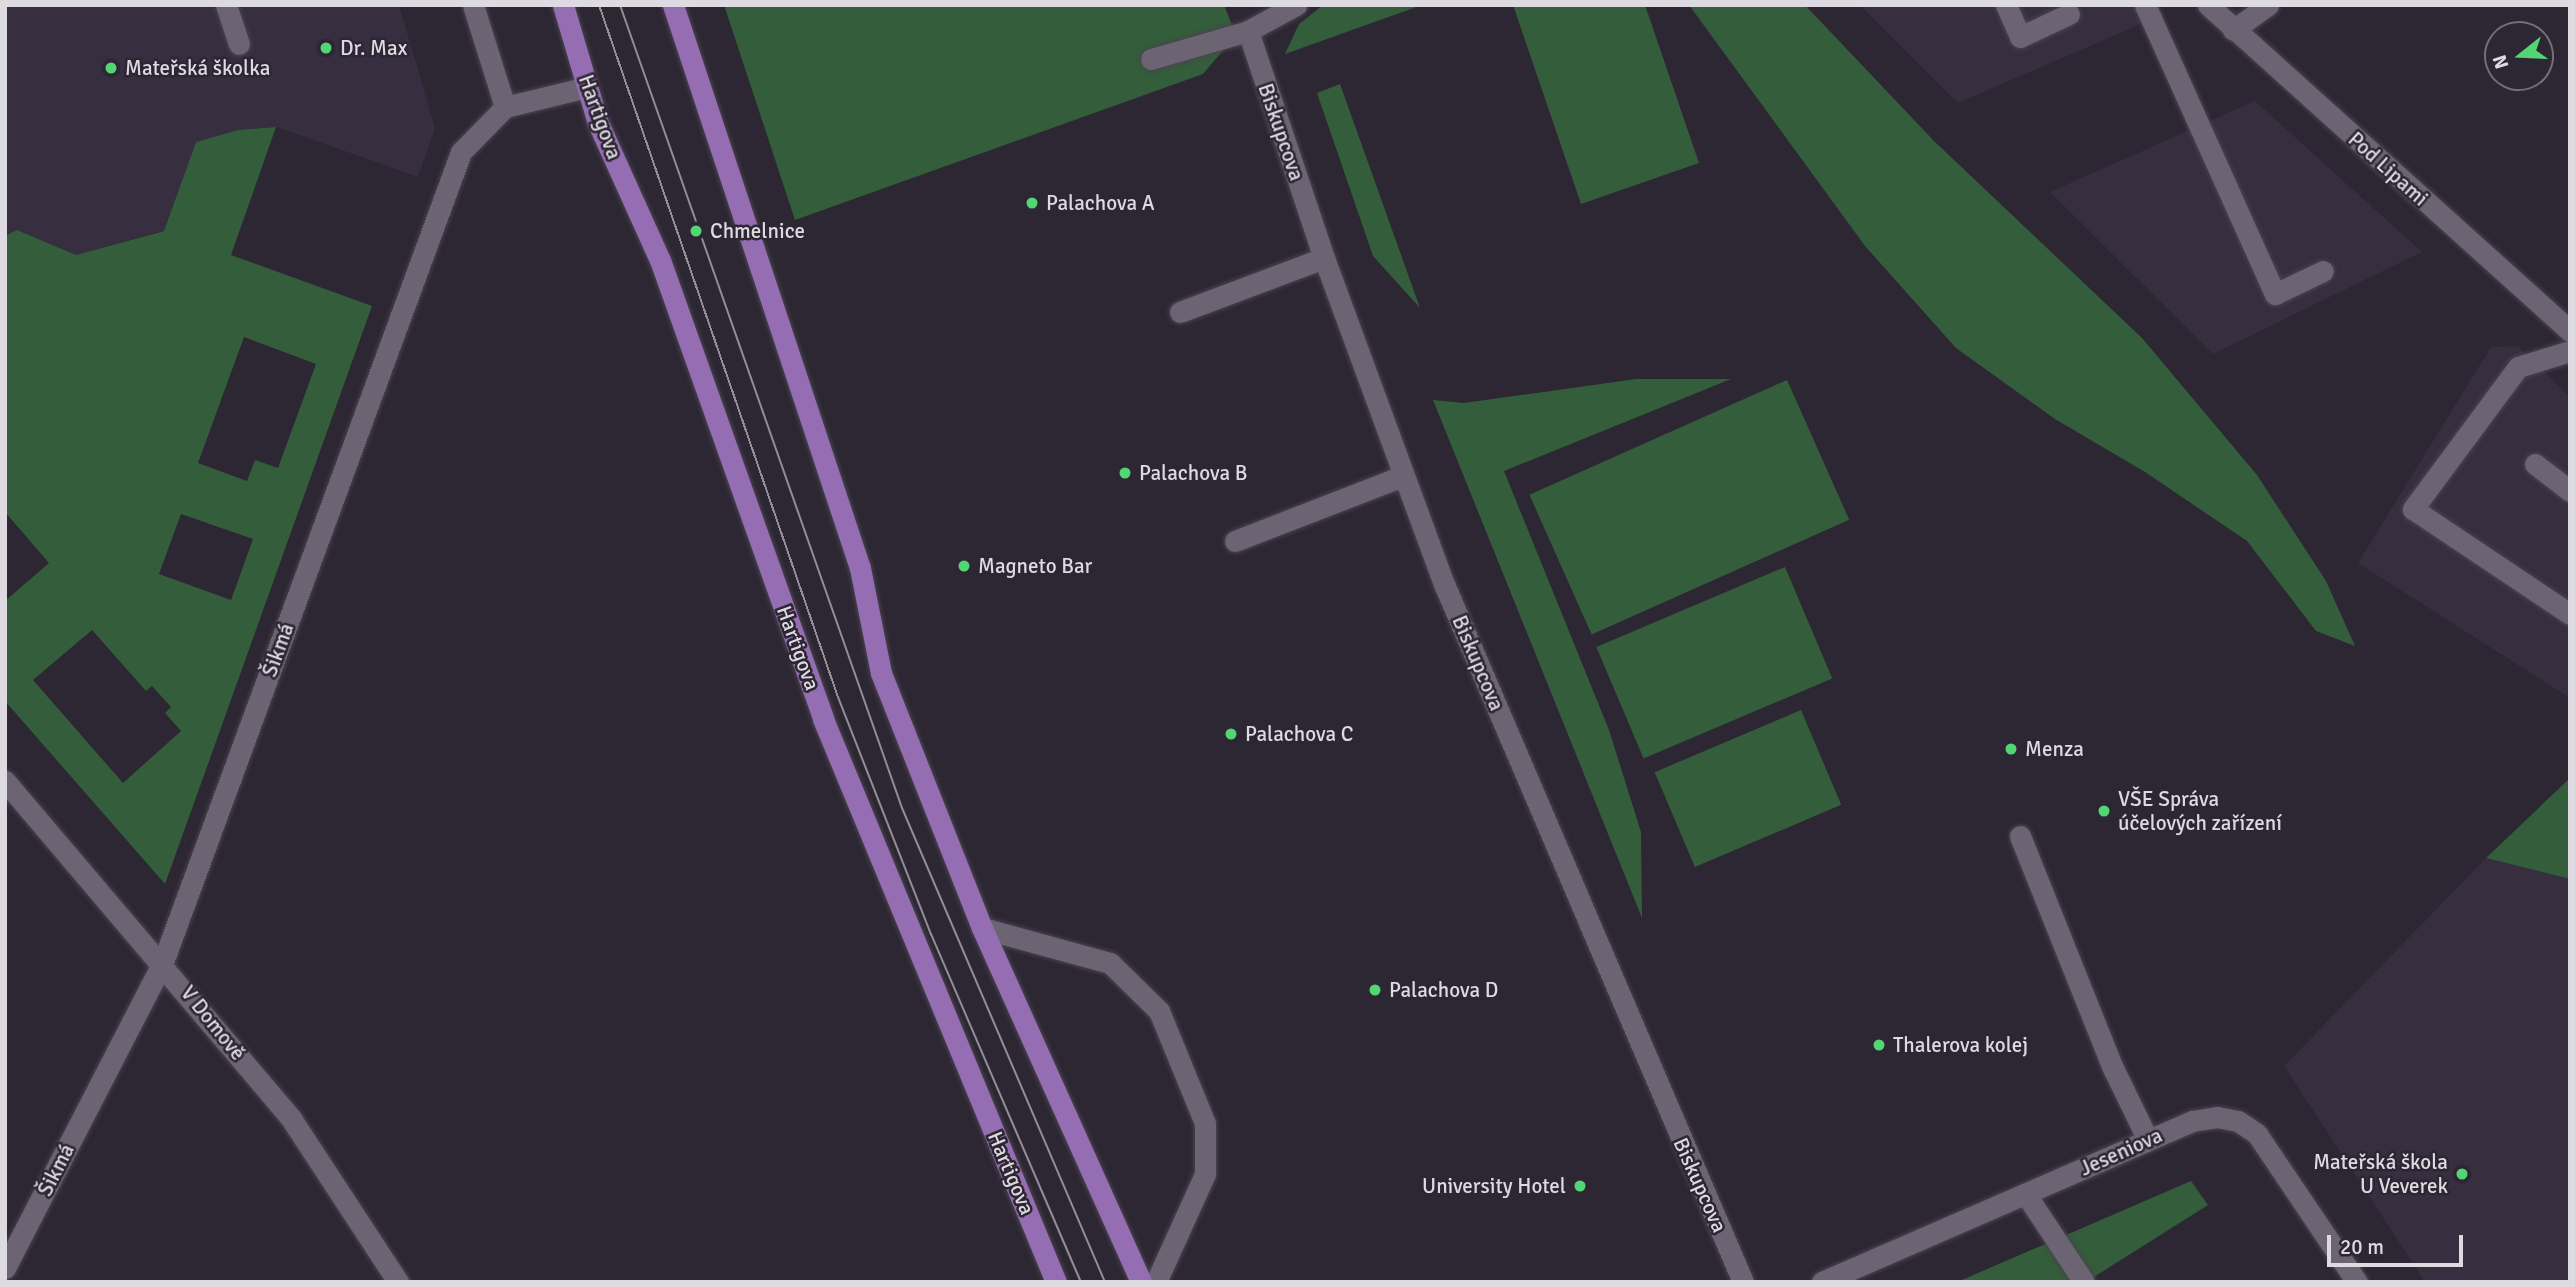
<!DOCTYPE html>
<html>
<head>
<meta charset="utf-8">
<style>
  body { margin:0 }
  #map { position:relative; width:2575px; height:1287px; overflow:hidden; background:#2d2633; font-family:Signika,sans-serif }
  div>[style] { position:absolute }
  .built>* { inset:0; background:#372e40 }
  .green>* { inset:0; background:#345d3b; transform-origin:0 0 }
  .roads { filter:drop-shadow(0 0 2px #49444e) drop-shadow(0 0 2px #49444e) }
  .minor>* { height:21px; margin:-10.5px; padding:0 10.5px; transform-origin:10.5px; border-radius:10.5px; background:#6c6373 }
  .major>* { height:21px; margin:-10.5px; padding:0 10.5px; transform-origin:10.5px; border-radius:10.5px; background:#956db3 }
  .tram>* { height:2px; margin:-1px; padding:0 1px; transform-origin:1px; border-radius:1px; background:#938d97 }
  .dots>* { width:19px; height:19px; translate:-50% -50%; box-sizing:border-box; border:4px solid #2d2633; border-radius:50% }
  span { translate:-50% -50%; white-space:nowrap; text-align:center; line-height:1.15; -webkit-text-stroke:5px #2d2633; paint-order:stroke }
  .poi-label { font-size:21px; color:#dedae2 }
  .left { translate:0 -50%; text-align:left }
  .right { translate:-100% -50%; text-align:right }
  .street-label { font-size:21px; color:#dedae2 }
  .frame { position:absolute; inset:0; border:7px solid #dedae2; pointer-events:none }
  .north { position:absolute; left:2484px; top:21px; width:70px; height:70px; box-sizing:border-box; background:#2d2633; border:2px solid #746e79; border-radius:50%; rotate:252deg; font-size:19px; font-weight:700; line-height:28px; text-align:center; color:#dedae2 }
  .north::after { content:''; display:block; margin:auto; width:24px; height:32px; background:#52d673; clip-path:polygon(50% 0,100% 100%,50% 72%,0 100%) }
  .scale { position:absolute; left:2327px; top:1235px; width:136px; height:32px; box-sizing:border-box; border:4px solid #dedae2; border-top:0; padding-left:9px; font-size:21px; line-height:24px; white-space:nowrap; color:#dedae2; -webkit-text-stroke:5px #2d2633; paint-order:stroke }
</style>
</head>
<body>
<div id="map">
  <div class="built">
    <div style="clip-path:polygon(5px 5px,399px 5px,435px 128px,418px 177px,277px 127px,238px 130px,196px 142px,165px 230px,76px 255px,17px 230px,5px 236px)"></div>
    <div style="clip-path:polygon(1860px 5px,2155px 5px,2164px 14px,1958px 103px)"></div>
    <div style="clip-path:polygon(2255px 101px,2422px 252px,2213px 354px,2050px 192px)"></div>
    <div style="clip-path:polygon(2518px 346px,2570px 397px,2570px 698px,2358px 563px,2491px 347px)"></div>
    <div style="clip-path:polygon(2486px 858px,2570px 879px,2570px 1282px,2425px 1282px,2284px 1066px)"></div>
  </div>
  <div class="green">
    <div style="clip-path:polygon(724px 5px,1224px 5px,1236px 35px,1203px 74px,795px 220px)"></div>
    <div style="clip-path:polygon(1323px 5px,1422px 5px,1285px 54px,1299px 24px)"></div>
    <div style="clip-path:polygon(1513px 5px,1645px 5px,1699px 163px,1581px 204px)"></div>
    <div style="clip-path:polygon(1689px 5px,1805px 5px,1934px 141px,2142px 338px,2257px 475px,2326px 581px,2355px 646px,2316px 631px,2247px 541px,2145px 472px,2055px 419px,1956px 348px,1865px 246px)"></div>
    <div style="clip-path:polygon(1340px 84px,1420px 308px,1373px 256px,1317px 93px)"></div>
    <div style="clip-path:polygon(evenodd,276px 127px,231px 255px,372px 306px,165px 884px,5px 701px,5px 601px,49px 563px,5px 512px,5px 236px,17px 230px,76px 255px,164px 231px,196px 142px,238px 130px,276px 127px,244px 337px,316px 364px,278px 468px,255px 460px,247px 481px,198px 463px,244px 337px,276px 127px,181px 514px,253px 539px,231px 600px,159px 574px,181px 514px,276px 127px,92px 630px,146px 691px,152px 686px,171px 707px,165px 713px,181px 731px,123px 783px,33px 680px,92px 630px)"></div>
    <div style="clip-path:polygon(1636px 379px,1731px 379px,1504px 471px,1609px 730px,1641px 832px,1642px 918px,1433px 400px,1464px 403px)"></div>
    <div style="left:1787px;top:380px;width:153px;height:282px;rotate:66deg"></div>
    <div style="left:1785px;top:567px;width:121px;height:205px;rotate:67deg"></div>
    <div style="left:1801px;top:710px;width:103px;height:159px;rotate:67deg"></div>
    <div style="clip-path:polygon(2570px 778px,2570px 879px,2486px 858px)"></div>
    <div style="clip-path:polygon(2191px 1181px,2208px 1205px,2086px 1282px,1957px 1282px)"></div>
  </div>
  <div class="roads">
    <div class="minor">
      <div style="left:226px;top:5px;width:41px;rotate:71.6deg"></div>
      <div style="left:473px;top:5px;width:107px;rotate:72.6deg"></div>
      <div style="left:2006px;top:5px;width:35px;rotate:66deg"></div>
      <div style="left:2020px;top:37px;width:54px;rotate:-25.1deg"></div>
      <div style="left:2145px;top:5px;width:317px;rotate:65.8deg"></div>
      <div style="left:2275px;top:294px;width:53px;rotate:-25.6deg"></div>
      <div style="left:2208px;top:5px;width:487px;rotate:42deg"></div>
      <div style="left:2233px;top:30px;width:43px;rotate:-35.5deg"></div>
      <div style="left:1248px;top:31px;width:239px;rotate:71.5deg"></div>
      <div style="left:1324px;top:258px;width:350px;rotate:69.8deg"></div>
      <div style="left:1445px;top:586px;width:757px;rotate:66.82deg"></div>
      <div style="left:1151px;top:59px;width:101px;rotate:-16.1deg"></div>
      <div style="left:1248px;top:31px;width:55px;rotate:-28.4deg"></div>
      <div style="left:1180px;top:312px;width:154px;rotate:-20.6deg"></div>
      <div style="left:2570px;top:351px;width:54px;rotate:162.9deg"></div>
      <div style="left:2518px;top:367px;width:177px;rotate:126.5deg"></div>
      <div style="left:2413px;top:509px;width:189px;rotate:33.8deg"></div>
      <div style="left:2535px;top:464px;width:44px;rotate:37.6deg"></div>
      <div style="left:1235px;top:541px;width:180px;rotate:-21.2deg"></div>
      <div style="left:5px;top:781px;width:444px;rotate:49.7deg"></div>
      <div style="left:292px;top:1120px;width:194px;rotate:56.8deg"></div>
      <div style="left:2020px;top:836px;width:250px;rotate:68.2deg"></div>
      <div style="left:2113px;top:1068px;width:80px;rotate:64.1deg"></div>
      <div style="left:982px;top:928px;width:133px;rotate:15.3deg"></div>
      <div style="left:1110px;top:963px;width:69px;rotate:44.4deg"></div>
      <div style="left:1159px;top:1011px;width:121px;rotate:67.7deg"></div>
      <div style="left:1205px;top:1123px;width:51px;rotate:90deg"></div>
      <div style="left:1205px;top:1174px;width:119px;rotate:114.4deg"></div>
      <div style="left:2027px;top:1196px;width:103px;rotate:56.5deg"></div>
      <div style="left:5px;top:1268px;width:344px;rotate:-62.7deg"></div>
      <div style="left:163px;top:962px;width:863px;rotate:-69.8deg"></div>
      <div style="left:461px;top:152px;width:63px;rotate:-45.6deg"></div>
      <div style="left:505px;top:107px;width:84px;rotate:-13.7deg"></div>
      <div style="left:1822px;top:1282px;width:404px;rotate:-23.5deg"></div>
      <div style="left:2192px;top:1121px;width:25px;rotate:-9deg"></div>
      <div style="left:2217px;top:1117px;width:21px;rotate:11deg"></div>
      <div style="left:2238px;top:1121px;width:23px;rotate:34deg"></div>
      <div style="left:2257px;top:1134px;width:179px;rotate:56deg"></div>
    </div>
    <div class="major">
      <div style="left:563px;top:5px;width:123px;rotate:73.5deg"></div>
      <div style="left:598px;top:123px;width:150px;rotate:65.7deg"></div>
      <div style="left:660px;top:260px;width:487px;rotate:70.4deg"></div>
      <div style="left:823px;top:719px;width:609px;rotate:67.52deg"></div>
      <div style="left:673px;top:5px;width:593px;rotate:71.63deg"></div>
      <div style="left:860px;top:568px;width:107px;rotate:78.7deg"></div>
      <div style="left:881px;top:673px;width:274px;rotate:68.4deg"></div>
      <div style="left:982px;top:928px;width:388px;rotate:65.8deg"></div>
    </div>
  </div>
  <div class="tram">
    <div style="left:599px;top:5px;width:732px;rotate:70.95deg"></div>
    <div style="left:838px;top:697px;width:255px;rotate:68.6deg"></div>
    <div style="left:931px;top:934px;width:379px;rotate:66.7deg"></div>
    <div style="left:620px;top:5px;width:851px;rotate:70.65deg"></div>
    <div style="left:902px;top:808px;width:516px;rotate:66.82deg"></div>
  </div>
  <div class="dots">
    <div style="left:326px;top:48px;background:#52d673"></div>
    <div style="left:111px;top:68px;background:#52d673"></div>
    <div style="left:1032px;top:203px;background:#52d673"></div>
    <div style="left:696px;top:231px;background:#52d673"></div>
    <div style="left:1125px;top:473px;background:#52d673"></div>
    <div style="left:964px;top:566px;background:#52d673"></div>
    <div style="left:1231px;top:734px;background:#52d673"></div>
    <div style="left:2011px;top:749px;background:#52d673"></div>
    <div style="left:2104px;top:811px;background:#52d673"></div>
    <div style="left:1375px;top:990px;background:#52d673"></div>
    <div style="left:1879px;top:1045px;background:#52d673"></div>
    <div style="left:2462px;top:1174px;background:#52d673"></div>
    <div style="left:1580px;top:1186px;background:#52d673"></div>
  </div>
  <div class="poi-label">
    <span class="left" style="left:340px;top:48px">Dr. Max</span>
    <span class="left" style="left:125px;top:68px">Mateřská školka</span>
    <span class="left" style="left:1046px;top:203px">Palachova A</span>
    <span class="left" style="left:710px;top:231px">Chmelnice</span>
    <span class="left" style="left:1139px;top:473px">Palachova B</span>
    <span class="left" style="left:978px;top:566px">Magneto Bar</span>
    <span class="left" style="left:1245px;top:734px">Palachova C</span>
    <span class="left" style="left:2025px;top:749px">Menza</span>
    <span class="left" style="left:2118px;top:811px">VŠE Správa<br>účelových zařízení</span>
    <span class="left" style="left:1389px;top:990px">Palachova D</span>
    <span class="left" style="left:1893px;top:1045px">Thalerova kolej</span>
    <span class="right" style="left:2448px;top:1174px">Mateřská škola<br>U Veverek</span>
    <span class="right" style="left:1566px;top:1186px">University Hotel</span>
  </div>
  <div class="street-label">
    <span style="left:600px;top:117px;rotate:70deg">Hartigova</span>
    <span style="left:1281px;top:132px;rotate:71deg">Biskupcova</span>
    <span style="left:2388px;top:169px;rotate:42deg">Pod Lipami</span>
    <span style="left:798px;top:648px;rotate:70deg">Hartigova</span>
    <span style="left:278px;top:650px;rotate:-70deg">Šikmá</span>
    <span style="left:1478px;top:663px;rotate:67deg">Biskupcova</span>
    <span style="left:213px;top:1023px;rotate:51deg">V Domově</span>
    <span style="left:2121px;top:1152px;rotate:-24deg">Jeseniova</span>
    <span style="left:56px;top:1170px;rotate:-63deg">Šikmá</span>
    <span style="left:1011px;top:1173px;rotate:67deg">Hartigova</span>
    <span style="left:1700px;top:1185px;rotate:66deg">Biskupcova</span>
  </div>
  <div class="frame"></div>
  <div class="north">N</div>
  <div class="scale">20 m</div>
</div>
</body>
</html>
